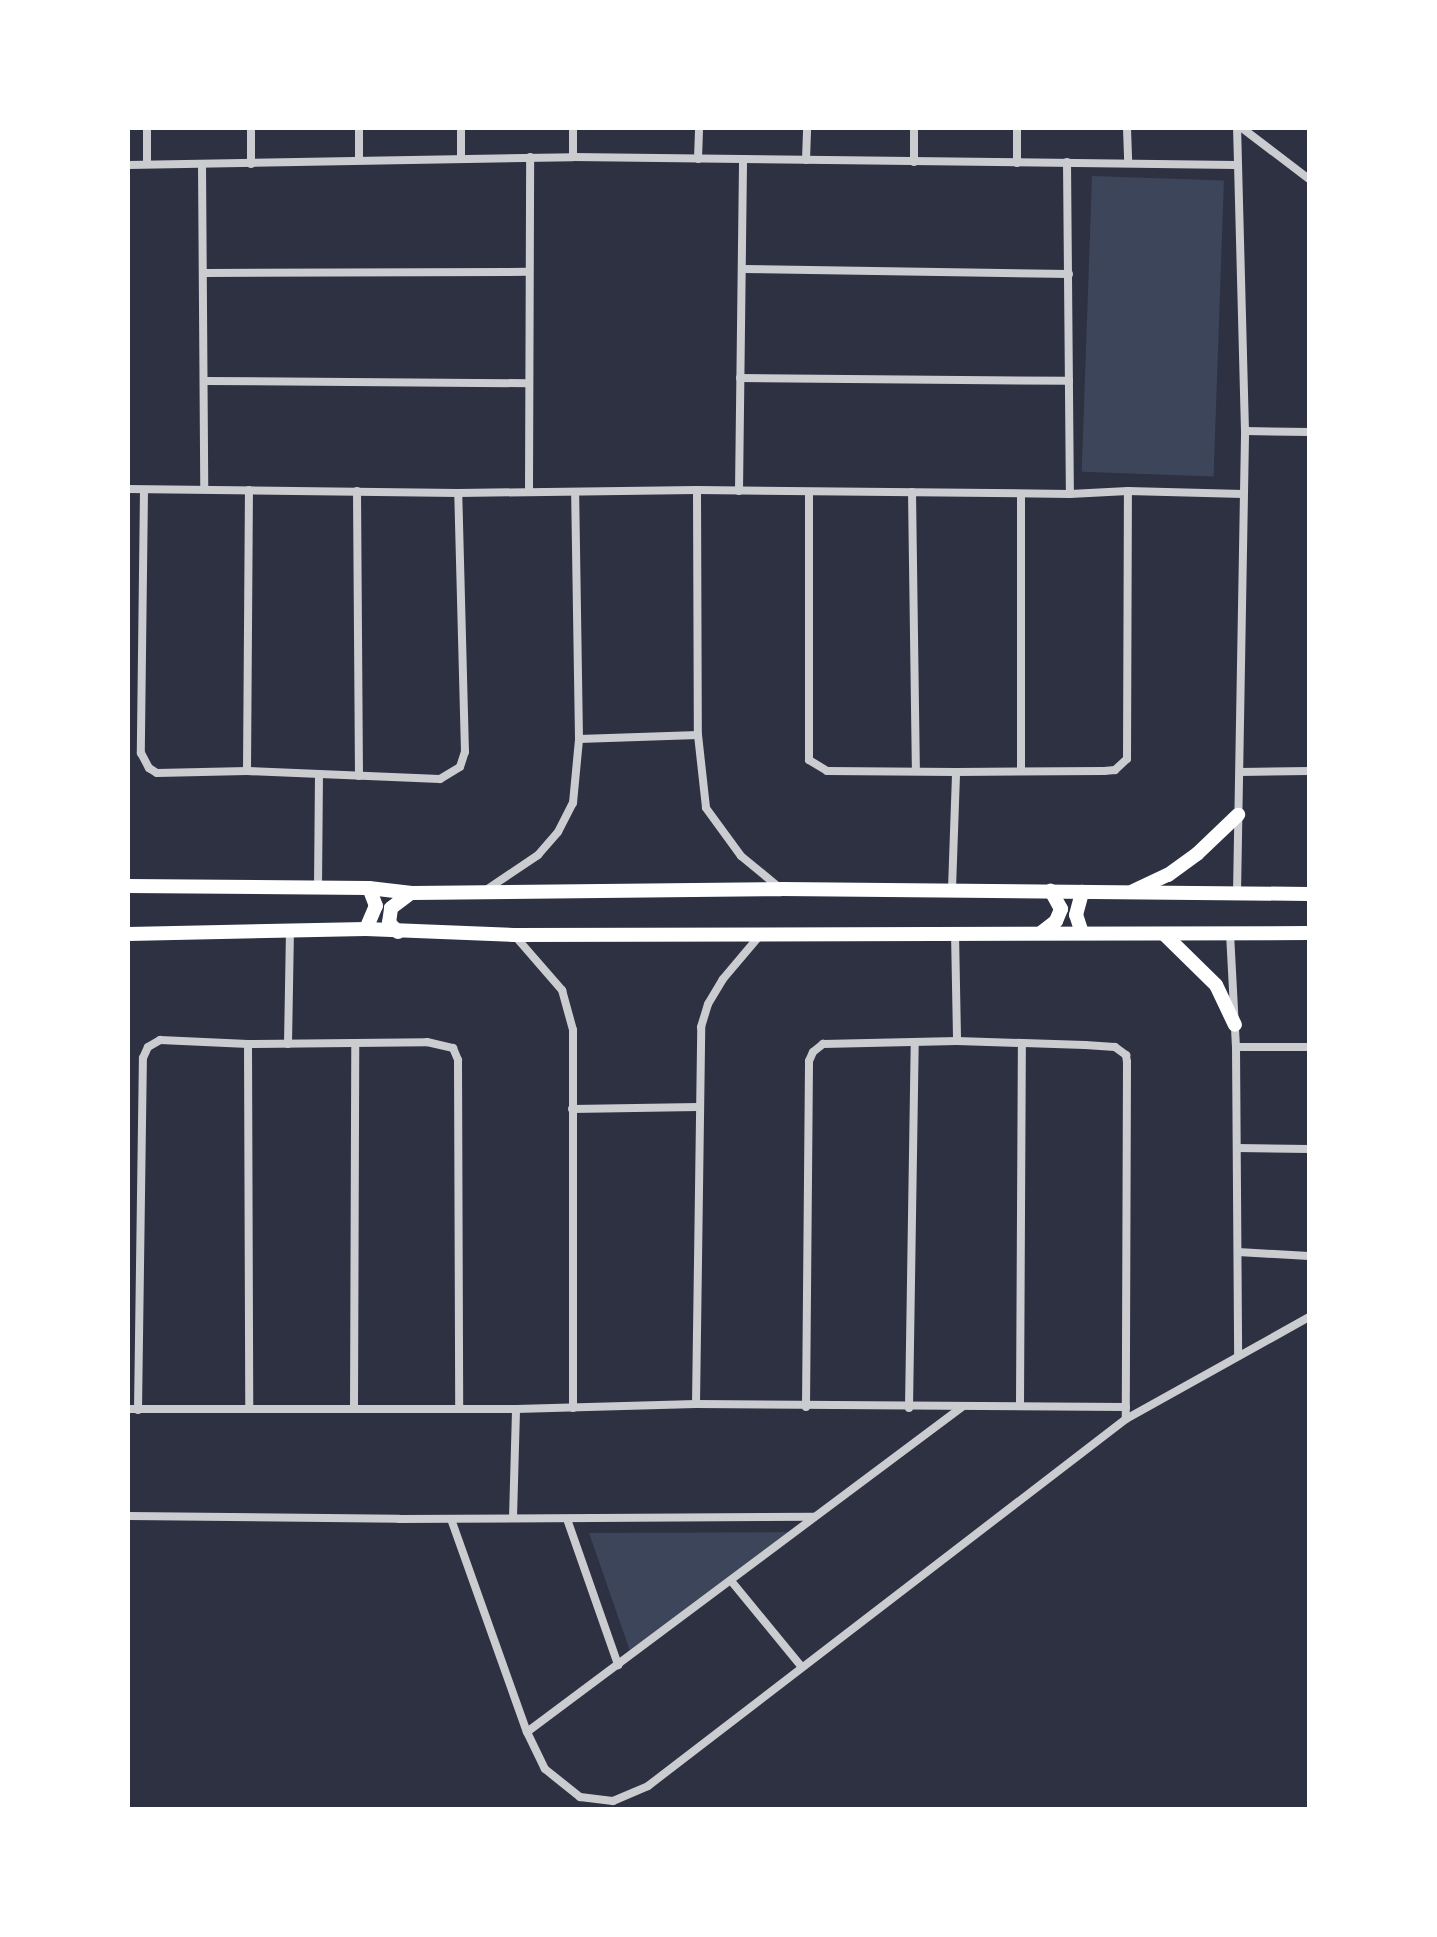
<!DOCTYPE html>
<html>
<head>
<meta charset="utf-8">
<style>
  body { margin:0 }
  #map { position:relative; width:1437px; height:1937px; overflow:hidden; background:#2d3142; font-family:Literata,serif }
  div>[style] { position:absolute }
  .green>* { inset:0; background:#3c4559; transform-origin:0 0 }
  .minor>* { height:8px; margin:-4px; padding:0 4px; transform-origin:4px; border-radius:4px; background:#caccd0 }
  .secondary>* { height:14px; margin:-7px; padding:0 7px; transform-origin:7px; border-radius:7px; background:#fff }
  span { translate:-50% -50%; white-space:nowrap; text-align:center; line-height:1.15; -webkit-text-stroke:6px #fff; paint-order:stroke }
  .frame { position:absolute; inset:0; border:130px solid #fff; pointer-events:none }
</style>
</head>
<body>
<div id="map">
  <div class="green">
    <div style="left:1092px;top:176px;width:132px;height:296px;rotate:2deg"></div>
    <div style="clip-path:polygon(794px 1532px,630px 1651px,589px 1533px)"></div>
  </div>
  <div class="minor">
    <div style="left:147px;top:128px;width:36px;rotate:90deg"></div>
    <div style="left:359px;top:128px;width:31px;rotate:90deg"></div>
    <div style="left:1127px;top:128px;width:35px;rotate:88deg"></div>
    <div style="left:1242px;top:128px;width:84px;rotate:37.3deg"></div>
    <div style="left:573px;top:157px;width:29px;rotate:-90deg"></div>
    <div style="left:461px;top:158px;width:30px;rotate:-90deg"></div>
    <div style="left:698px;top:159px;width:31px;rotate:-88deg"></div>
    <div style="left:806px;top:160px;width:32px;rotate:-88deg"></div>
    <div style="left:914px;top:162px;width:34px;rotate:-90deg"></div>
    <div style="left:1067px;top:162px;width:332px;rotate:89.5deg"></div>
    <div style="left:1017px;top:163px;width:35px;rotate:-90deg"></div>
    <div style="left:202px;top:164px;width:325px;rotate:89.6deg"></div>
    <div style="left:251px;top:164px;width:36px;rotate:-90deg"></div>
    <div style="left:128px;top:165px;width:445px;rotate:-1deg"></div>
    <div style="left:573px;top:157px;width:663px;rotate:0.69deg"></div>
    <div style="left:743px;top:269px;width:326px;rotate:0.9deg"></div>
    <div style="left:204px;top:273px;width:324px;rotate:-0.2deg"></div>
    <div style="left:740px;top:378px;width:329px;rotate:0.5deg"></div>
    <div style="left:205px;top:381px;width:324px;rotate:0.4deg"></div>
    <div style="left:1245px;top:431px;width:64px;rotate:0.9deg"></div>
    <div style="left:128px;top:489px;width:330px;rotate:0.7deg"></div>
    <div style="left:458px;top:493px;width:239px;rotate:-0.7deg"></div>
    <div style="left:697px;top:490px;width:373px;rotate:0.6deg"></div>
    <div style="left:1070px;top:494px;width:58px;rotate:-3deg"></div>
    <div style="left:1128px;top:491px;width:115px;rotate:1.5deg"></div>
    <div style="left:144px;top:490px;width:263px;rotate:90.7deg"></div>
    <div style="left:141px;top:753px;width:17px;rotate:62deg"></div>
    <div style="left:149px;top:768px;width:9px;rotate:32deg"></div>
    <div style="left:157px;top:773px;width:90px;rotate:-1.3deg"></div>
    <div style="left:247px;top:771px;width:193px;rotate:2.4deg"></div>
    <div style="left:440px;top:779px;width:23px;rotate:-31deg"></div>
    <div style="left:460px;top:767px;width:16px;rotate:-72deg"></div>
    <div style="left:465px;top:752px;width:259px;rotate:-91.5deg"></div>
    <div style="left:697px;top:490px;width:245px;rotate:89.8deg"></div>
    <div style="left:698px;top:735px;width:73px;rotate:83.7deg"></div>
    <div style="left:706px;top:808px;width:59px;rotate:53.9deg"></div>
    <div style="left:741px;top:856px;width:50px;rotate:39.4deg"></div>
    <div style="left:357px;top:491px;width:285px;rotate:89.6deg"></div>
    <div style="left:739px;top:491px;width:330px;rotate:-89.3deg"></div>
    <div style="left:529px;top:492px;width:335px;rotate:-89.8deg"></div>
    <div style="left:912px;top:492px;width:279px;rotate:89.2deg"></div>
    <div style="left:809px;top:493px;width:267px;rotate:90deg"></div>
    <div style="left:809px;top:760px;width:21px;rotate:31deg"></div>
    <div style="left:827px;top:771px;width:129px;rotate:0.4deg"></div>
    <div style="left:956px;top:772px;width:148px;rotate:-0.4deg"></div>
    <div style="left:1104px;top:771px;width:11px;rotate:-5deg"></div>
    <div style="left:1115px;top:770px;width:16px;rotate:-43deg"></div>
    <div style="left:1127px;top:759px;width:268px;rotate:-89.8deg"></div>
    <div style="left:1021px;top:494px;width:277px;rotate:90deg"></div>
    <div style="left:579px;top:739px;width:119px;rotate:-1.9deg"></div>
    <div style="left:247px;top:771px;width:281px;rotate:-89.6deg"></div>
    <div style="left:1240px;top:772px;width:69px;rotate:-0.8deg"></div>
    <div style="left:318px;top:887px;width:112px;rotate:-89.5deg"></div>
    <div style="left:952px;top:889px;width:117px;rotate:-88deg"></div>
    <div style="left:486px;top:890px;width:63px;rotate:-33.9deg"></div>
    <div style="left:538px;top:855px;width:30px;rotate:-49deg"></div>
    <div style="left:558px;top:832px;width:33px;rotate:-63deg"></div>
    <div style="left:573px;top:803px;width:64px;rotate:-84.6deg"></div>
    <div style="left:579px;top:739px;width:246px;rotate:-90.9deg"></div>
    <div style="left:1237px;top:894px;width:463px;rotate:-89deg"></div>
    <div style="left:1245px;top:431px;width:303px;rotate:-91.5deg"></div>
    <div style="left:955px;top:933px;width:108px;rotate:88.9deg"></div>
    <div style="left:1230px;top:933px;width:114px;rotate:87deg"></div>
    <div style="left:1236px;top:1047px;width:309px;rotate:89.6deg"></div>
    <div style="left:515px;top:936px;width:72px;rotate:49deg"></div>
    <div style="left:562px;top:990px;width:41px;rotate:74.6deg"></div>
    <div style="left:573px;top:1030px;width:378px;rotate:90deg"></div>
    <div style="left:248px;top:1044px;width:363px;rotate:89.8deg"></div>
    <div style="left:288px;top:1044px;width:111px;rotate:-89deg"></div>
    <div style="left:1236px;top:1047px;width:73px"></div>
    <div style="left:572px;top:1109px;width:126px;rotate:-0.9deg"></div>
    <div style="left:1237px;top:1148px;width:72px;rotate:0.8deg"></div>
    <div style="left:1238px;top:1252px;width:71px;rotate:3.2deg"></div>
    <div style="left:696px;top:1404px;width:377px;rotate:-89.2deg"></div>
    <div style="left:701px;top:1027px;width:24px;rotate:-73deg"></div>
    <div style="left:708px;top:1004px;width:29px;rotate:-59deg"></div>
    <div style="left:723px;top:979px;width:59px;rotate:-49.8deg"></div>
    <div style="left:1020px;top:1404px;width:360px;rotate:-89.7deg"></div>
    <div style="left:806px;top:1407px;width:346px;rotate:-89.5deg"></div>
    <div style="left:809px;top:1061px;width:10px;rotate:-66deg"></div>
    <div style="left:813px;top:1052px;width:13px;rotate:-39deg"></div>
    <div style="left:823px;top:1044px;width:134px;rotate:-1.3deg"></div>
    <div style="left:957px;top:1041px;width:128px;rotate:1.8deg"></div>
    <div style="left:1085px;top:1045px;width:30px;rotate:4deg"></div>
    <div style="left:1115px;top:1047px;width:14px;rotate:36deg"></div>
    <div style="left:1126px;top:1055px;width:7px;rotate:82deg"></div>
    <div style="left:1127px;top:1062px;width:357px;rotate:90.2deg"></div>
    <div style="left:909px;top:1408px;width:365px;rotate:-89.1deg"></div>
    <div style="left:128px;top:1409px;width:388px"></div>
    <div style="left:516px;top:1409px;width:180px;rotate:-1.6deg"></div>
    <div style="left:696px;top:1404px;width:430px;rotate:0.4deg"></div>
    <div style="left:354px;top:1409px;width:365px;rotate:-89.8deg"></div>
    <div style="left:138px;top:1410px;width:352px;rotate:-89.2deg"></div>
    <div style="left:143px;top:1058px;width:12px;rotate:-66deg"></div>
    <div style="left:148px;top:1047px;width:14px;rotate:-30deg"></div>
    <div style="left:160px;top:1040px;width:88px;rotate:2.6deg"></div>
    <div style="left:248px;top:1044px;width:179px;rotate:-0.6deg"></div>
    <div style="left:427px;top:1042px;width:27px;rotate:13deg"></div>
    <div style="left:453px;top:1048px;width:13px;rotate:67deg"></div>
    <div style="left:458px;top:1060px;width:348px;rotate:89.8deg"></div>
    <div style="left:128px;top:1516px;width:271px;rotate:0.6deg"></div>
    <div style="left:399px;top:1519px;width:415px;rotate:-0.3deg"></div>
    <div style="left:513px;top:1518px;width:109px;rotate:-88.4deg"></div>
    <div style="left:451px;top:1519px;width:226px;rotate:70.4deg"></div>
    <div style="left:527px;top:1732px;width:41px;rotate:64.1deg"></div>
    <div style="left:545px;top:1769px;width:45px;rotate:38.7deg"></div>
    <div style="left:580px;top:1797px;width:33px;rotate:7deg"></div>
    <div style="left:613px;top:1801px;width:38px;rotate:-23deg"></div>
    <div style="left:648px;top:1786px;width:603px;rotate:-37.52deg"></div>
    <div style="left:1126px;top:1419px;width:210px;rotate:-29.1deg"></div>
    <div style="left:567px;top:1519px;width:155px;rotate:70.7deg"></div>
    <div style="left:732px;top:1582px;width:109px;rotate:50.6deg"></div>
    <div style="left:527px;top:1732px;width:543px;rotate:-36.76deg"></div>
  </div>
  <div class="secondary">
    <div style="left:128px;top:886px;width:241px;rotate:0.5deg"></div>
    <div style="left:369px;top:888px;width:43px;rotate:6.6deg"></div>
    <div style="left:412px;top:893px;width:369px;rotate:-0.6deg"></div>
    <div style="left:781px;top:889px;width:528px;rotate:0.54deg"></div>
    <div style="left:1133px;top:891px;width:38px;rotate:-25deg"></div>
    <div style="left:1168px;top:875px;width:36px;rotate:-36deg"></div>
    <div style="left:1197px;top:854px;width:57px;rotate:-43.6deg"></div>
    <div style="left:366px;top:929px;width:25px;rotate:-67deg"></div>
    <div style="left:376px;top:906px;width:19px;rotate:-111deg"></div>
    <div style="left:398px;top:932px;width:13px;rotate:-135deg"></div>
    <div style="left:389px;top:923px;width:15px;rotate:-82deg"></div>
    <div style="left:391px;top:908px;width:25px;rotate:-37deg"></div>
    <div style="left:1042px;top:932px;width:18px;rotate:-38deg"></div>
    <div style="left:1056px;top:921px;width:13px;rotate:-67deg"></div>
    <div style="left:1061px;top:909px;width:21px;rotate:-119deg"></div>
    <div style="left:1082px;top:933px;width:19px;rotate:-108deg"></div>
    <div style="left:1076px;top:915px;width:24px;rotate:-75deg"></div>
    <div style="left:128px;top:934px;width:238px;rotate:-1.2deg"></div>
    <div style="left:366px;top:929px;width:148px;rotate:2.3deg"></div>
    <div style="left:514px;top:935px;width:795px;rotate:-0.14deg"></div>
    <div style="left:1165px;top:935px;width:71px;rotate:44.4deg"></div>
    <div style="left:1216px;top:985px;width:44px;rotate:64.6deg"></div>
  </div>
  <div class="frame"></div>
</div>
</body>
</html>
